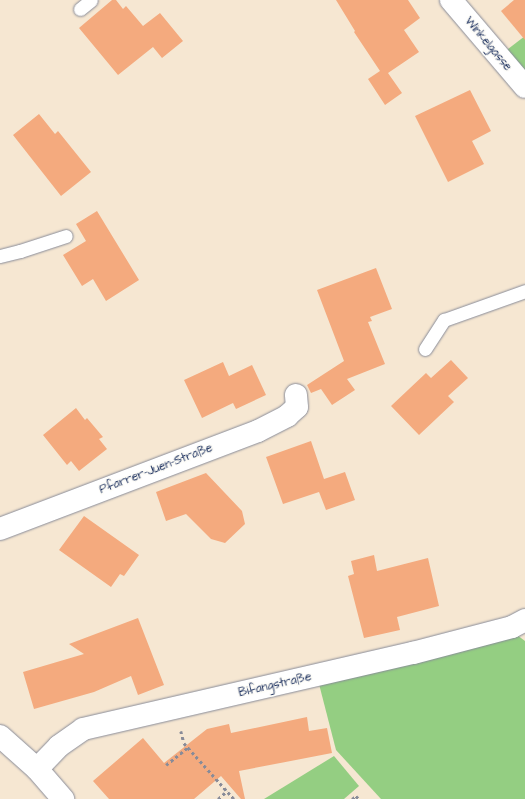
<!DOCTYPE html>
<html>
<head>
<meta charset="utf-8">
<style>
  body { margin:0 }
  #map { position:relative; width:525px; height:799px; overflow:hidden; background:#f6e7d2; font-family:"Architects Daughter",sans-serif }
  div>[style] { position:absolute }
  .green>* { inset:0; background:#94ce82 }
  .building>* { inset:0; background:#f4aa7e }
  .path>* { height:2.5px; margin-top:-1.25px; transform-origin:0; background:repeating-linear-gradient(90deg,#888b98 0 3px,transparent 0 6px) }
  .roads { filter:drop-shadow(0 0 1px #888b98) drop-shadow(0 0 1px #888b98) }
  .lane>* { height:13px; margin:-6.5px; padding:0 6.5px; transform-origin:6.5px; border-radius:6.5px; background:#fff }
  .street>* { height:22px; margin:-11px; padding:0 11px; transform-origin:11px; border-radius:11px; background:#fff }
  span { translate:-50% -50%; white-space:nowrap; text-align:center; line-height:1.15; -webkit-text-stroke:3px #fdfcf7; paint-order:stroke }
  .street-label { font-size:12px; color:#1b2f5e }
</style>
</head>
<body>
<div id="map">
  <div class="green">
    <div style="clip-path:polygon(525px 36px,525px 77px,504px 52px)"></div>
    <div style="clip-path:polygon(517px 635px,525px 641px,525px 799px,381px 799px,336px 750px,319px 684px)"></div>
    <div style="clip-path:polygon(334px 756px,359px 786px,344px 799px,264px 799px)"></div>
  </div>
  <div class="building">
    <div style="clip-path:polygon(112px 0,116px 0,123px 9px,126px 6px,143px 26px,160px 13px,183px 41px,162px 58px,153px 47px,118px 75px,79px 28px)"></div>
    <div style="clip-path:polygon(336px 0,408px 0,420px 18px,404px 30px,419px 52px,388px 73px,402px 93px,385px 105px,368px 79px,380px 71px,354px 32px,355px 31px)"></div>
    <div style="clip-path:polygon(514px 0,525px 0,525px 40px,501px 11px)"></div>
    <div style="clip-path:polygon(470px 90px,491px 131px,472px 141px,484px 164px,448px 182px,415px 116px)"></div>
    <div style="clip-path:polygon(39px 114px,55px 134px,58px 131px,91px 172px,61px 196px,13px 135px)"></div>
    <div style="clip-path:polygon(97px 211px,139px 280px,106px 301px,93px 279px,82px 286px,63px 255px,86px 241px,76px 224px)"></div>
    <div style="clip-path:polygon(376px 268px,392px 309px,370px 317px,372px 321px,368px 322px,385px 364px,347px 379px,355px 390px,332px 405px,321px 389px,311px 393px,307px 385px,344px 361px,317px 290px)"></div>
    <div style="clip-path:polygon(451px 360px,468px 378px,448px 396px,454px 402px,419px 435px,391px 406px,426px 373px,431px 378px)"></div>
    <div style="clip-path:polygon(223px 362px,229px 376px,252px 365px,266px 395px,236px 409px,233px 403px,202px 418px,184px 380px)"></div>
    <div style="clip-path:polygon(76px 408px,85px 420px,87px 418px,103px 437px,99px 439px,107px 449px,79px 471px,71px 461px,67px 465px,43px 435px)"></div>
    <div style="clip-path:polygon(311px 441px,324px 479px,345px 472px,355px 500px,326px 510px,319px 492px,283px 504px,266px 457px)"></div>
    <div style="clip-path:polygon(206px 473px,242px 511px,245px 524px,225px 543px,211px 539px,186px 514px,166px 521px,156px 492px)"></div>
    <div style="clip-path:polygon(84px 516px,139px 555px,124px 576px,120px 574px,111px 587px,59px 550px)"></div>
    <div style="clip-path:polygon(374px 555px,377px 571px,428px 558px,439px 606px,397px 617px,400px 630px,364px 638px,348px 576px,354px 574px,351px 561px)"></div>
    <div style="clip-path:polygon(138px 618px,164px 685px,138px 695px,131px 676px,94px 692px,34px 709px,23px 672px,84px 654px,69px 644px)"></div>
    <div style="clip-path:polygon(307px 717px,309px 731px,327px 728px,332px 753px,239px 771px,245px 799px,241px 799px,221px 776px,194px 799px,109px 799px,93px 781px,143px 738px,164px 763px,207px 729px,229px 724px,231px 733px)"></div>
  </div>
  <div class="path">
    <div style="left:181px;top:731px;width:12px;rotate:76deg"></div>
    <div style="left:184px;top:743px;width:75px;rotate:48.2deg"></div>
    <div style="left:166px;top:765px;width:28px;rotate:-39deg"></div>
    <div style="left:218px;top:799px;width:12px;rotate:-42deg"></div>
    <div style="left:352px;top:799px;width:5px;rotate:-37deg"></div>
    <div style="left:356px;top:796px;width:4px;rotate:45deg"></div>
  </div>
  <div class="roads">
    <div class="lane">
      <div style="left:80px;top:9px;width:14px;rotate:-39deg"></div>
      <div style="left:0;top:256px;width:21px;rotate:-14deg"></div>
      <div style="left:20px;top:251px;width:48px;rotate:-18.1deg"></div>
      <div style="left:425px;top:349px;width:35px;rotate:-57deg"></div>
      <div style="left:444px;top:320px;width:86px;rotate:-19.7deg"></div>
    </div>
    <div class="street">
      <div style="left:451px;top:0;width:114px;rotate:49.6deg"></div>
      <div style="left:0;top:529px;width:276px;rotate:-20.8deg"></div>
      <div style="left:258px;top:431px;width:33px;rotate:-27deg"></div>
      <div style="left:287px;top:416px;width:13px;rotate:-42deg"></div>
      <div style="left:297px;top:407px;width:12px;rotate:-95deg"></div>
      <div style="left:0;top:736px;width:50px;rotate:41.7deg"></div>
      <div style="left:37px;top:769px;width:40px;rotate:49deg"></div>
      <div style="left:37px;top:769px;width:32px;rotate:-46deg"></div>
      <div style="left:59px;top:746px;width:29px;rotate:-35deg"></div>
      <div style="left:83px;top:729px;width:339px;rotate:-13deg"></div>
      <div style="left:413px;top:653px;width:102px;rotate:-14.7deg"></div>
      <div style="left:512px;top:627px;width:15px;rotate:-28deg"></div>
    </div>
  </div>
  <div class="street-label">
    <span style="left:488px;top:44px;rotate:50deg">Winkelgasse</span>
    <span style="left:156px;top:469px;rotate:-21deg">Pfarrer-Juen-Straße</span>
    <span style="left:275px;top:685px;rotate:-13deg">Bifangstraße</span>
  </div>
</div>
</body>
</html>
